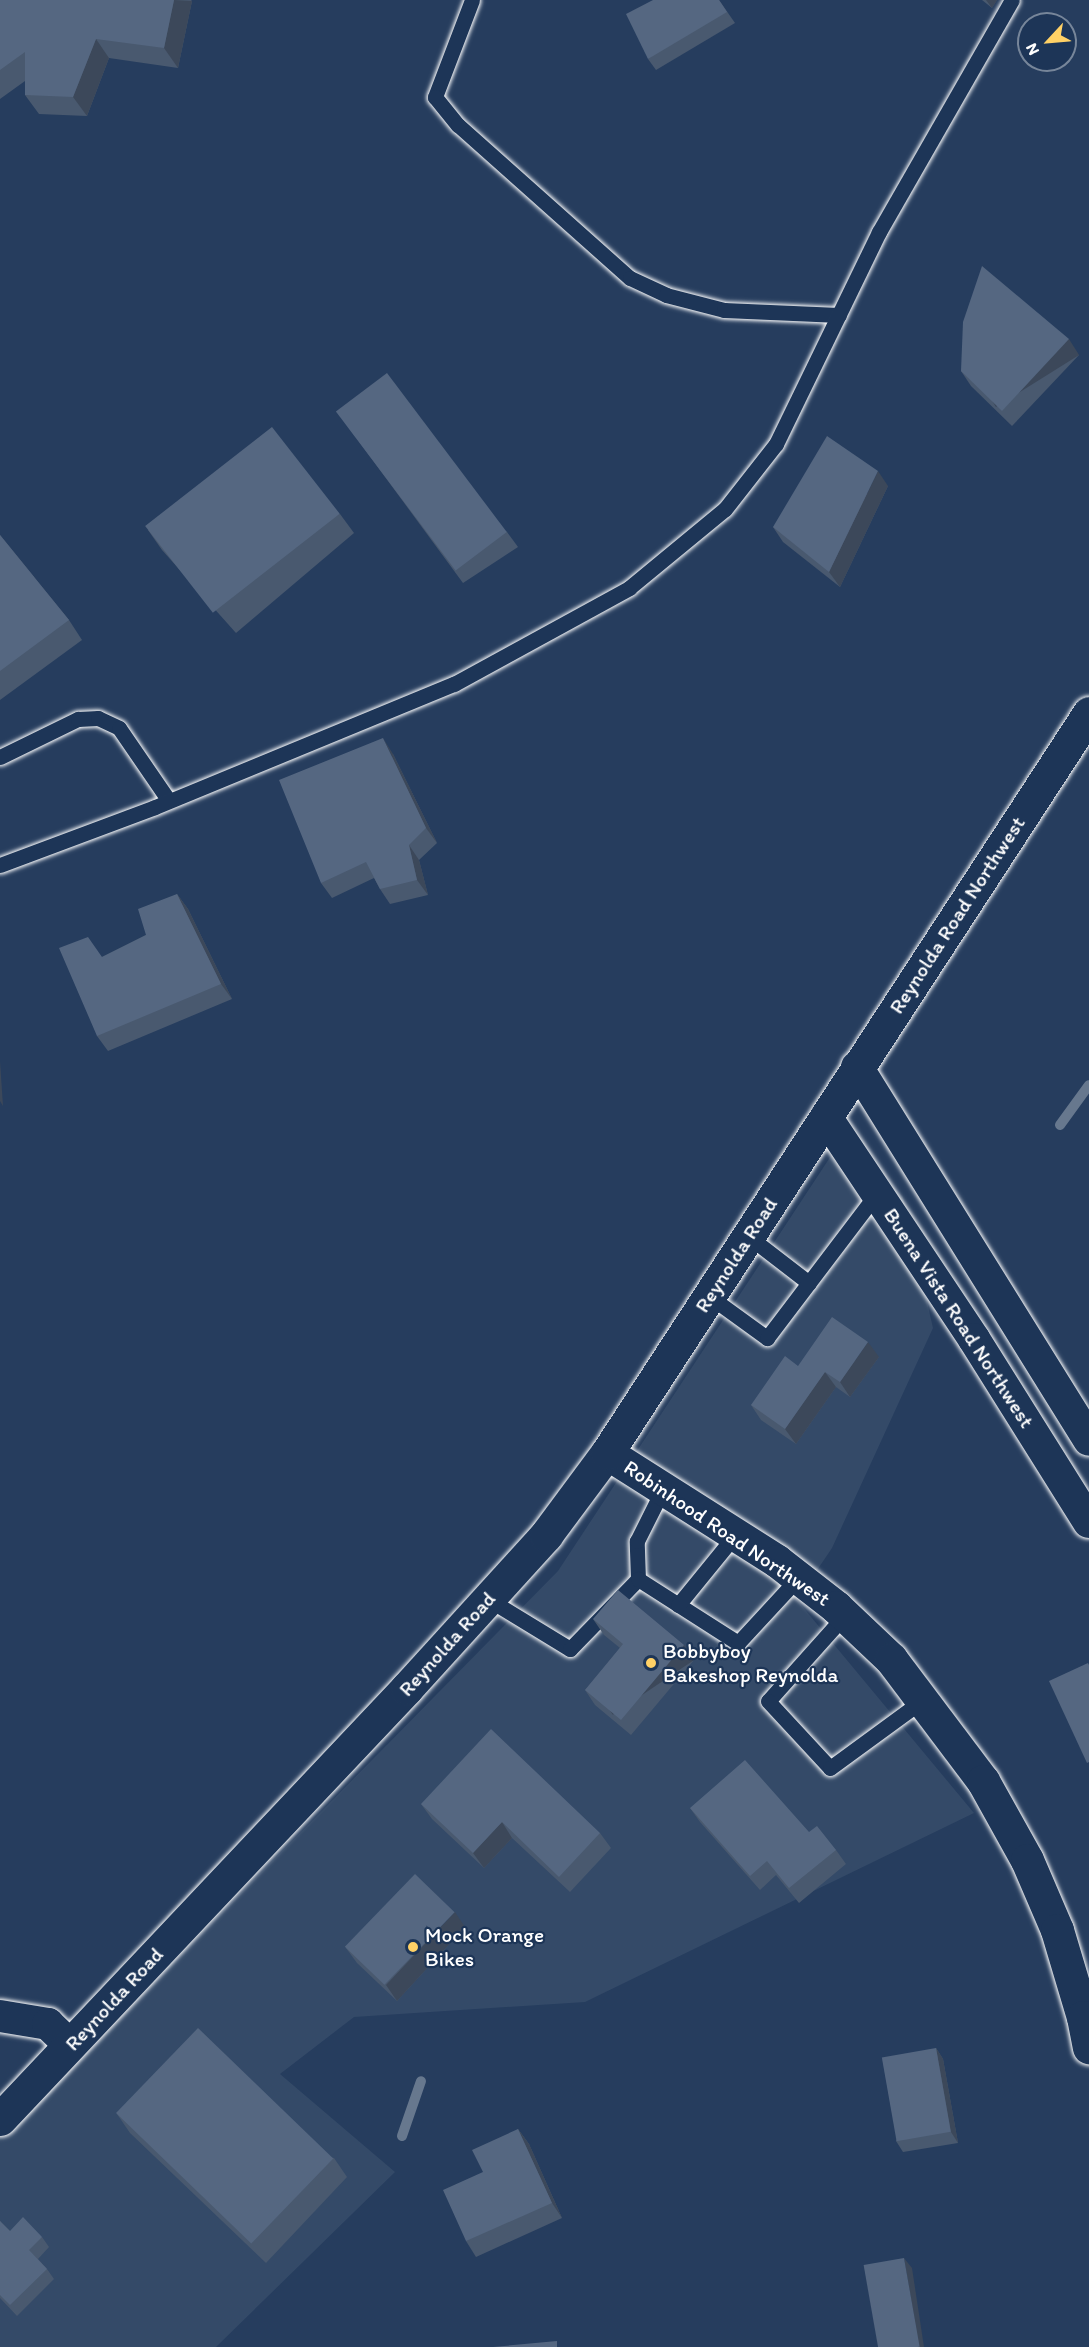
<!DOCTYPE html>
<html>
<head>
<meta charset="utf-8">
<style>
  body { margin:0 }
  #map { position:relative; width:1089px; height:2347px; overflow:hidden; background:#263d5e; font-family:Itim,sans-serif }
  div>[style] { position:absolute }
  .built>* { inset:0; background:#344a68 }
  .stream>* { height:10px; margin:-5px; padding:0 5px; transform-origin:5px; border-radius:5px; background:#67788e }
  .roads { filter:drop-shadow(0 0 2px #fff) drop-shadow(0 0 2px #fff) }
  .service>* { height:15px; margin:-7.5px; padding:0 7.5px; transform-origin:7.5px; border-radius:7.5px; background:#1d3557 }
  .minor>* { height:32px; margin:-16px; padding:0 16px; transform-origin:16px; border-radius:16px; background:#1d3557 }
  .tertiary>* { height:33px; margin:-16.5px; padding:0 16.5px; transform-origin:16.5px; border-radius:16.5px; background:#1d3557 }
  .secondary>* { height:33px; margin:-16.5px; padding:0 16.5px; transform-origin:16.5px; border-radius:16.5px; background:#1d3557 }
  .wall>* { inset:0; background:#49596f }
  .shaded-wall>* { inset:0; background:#3c485a; transform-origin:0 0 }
  .building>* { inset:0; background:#556781; transform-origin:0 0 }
  .dots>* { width:16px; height:16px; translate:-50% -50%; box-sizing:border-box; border:3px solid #1d3557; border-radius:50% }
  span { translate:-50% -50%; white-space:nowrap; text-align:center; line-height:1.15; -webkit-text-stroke:4.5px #1d3557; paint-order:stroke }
  .street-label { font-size:21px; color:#fff }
  .poi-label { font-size:21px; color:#fff }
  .left { translate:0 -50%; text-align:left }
  .north { position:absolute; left:1017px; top:12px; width:60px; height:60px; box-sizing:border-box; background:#1d3557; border:2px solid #77869a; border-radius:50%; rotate:244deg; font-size:16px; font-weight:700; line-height:24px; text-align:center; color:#fff }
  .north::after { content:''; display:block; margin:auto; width:21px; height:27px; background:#ffd166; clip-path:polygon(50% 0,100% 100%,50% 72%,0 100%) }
</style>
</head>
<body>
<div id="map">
  <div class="built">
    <div style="clip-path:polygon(844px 1136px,903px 1197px,933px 1328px,832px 1548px,797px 1600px,974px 1813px,585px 2002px,354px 2017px,280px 2074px,395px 2172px,216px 2347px,0 2347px,0 2138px,558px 1571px)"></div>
  </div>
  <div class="stream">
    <div style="left:1060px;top:1125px;width:49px;rotate:-54.1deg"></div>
    <div style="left:402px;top:2136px;width:58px;rotate:-70.9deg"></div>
  </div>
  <div class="roads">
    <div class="service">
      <div style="left:472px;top:0;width:104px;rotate:110.9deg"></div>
      <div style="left:435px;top:97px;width:36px;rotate:51deg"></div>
      <div style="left:458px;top:125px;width:230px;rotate:41.7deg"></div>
      <div style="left:630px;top:278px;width:40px;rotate:25deg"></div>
      <div style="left:666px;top:295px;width:60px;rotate:14.5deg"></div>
      <div style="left:724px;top:310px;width:115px;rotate:2.5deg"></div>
      <div style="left:0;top:757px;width:87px;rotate:-26deg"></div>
      <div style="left:78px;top:719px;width:20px;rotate:-3deg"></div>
      <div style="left:98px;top:718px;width:23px;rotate:25deg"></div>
      <div style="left:119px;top:728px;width:88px;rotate:55.6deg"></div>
      <div style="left:0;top:865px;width:165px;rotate:-20.5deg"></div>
      <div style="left:155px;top:807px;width:323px;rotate:-22.4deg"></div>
      <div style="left:454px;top:684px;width:200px;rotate:-28.7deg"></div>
      <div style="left:629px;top:588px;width:124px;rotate:-39.5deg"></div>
      <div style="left:725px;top:509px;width:83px;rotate:-51.9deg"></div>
      <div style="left:776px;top:444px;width:236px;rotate:-64.1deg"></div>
      <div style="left:879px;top:232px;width:267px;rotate:-60.2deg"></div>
      <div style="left:748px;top:1236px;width:77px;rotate:37.6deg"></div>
      <div style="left:709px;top:1296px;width:72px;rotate:35.9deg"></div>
      <div style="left:767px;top:1338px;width:182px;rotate:-52.8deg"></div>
      <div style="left:638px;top:1579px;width:38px;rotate:-92deg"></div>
      <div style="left:637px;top:1541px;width:58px;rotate:-63.4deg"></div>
      <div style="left:488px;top:1599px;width:96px;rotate:31.4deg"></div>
      <div style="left:570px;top:1649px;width:98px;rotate:-45.8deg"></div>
      <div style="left:638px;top:1579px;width:119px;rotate:32.6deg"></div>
      <div style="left:738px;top:1643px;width:88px;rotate:-47.3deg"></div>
      <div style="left:678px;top:1605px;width:90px;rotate:-50.8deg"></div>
      <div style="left:845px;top:1615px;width:115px;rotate:131.8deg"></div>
      <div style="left:768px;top:1701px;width:91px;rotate:47.2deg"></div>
      <div style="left:830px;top:1768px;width:115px;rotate:-36.2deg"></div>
    </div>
    <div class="minor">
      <div style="left:857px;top:1067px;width:439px;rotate:58.1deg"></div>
      <div style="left:826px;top:1117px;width:267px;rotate:56.3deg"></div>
      <div style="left:974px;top:1339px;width:216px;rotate:57.9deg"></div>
      <div style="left:0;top:2016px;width:49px;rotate:9.5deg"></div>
      <div style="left:48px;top:2024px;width:30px;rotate:44deg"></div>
    </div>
    <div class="tertiary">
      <div style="left:607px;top:1453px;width:201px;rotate:32.4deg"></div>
      <div style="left:777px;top:1561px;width:75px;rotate:37.9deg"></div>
      <div style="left:836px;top:1607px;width:76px;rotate:43.4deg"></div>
      <div style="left:891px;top:1659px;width:153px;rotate:53deg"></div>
      <div style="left:983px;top:1781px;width:90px;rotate:60.9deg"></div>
      <div style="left:1027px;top:1860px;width:76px;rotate:66.8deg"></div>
      <div style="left:1057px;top:1930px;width:91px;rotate:73.4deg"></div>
      <div style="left:1083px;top:2017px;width:31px;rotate:79deg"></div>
    </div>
    <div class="secondary">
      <div style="left:0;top:2119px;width:593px;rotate:-46.64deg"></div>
      <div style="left:407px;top:1688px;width:207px;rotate:-47.7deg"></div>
      <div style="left:546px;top:1535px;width:102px;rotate:-53.4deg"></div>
      <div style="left:607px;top:1453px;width:883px;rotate:-56.92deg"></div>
    </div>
  </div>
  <div class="wall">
    <div style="clip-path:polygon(0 0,191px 0,192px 1px,178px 68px,109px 58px,87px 116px,39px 114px,25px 95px,25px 81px,0 99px)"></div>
    <div style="clip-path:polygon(719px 0,735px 23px,656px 70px,648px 59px)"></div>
    <div style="clip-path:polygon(982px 0,997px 0,992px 8px)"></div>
    <div style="clip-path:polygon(1079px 355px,1012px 426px,971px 386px,961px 371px)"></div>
    <div style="clip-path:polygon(341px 417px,507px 532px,518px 547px,463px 583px)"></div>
    <div style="clip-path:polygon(888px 486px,840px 587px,783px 542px,773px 527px)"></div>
    <div style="clip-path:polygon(340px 514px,354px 533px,236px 633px,162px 550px,148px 530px)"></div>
    <div style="clip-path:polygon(0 535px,69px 620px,82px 640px,0 700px)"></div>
    <div style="clip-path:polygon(393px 754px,437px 843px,419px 860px,428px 895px,390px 904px,380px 889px,374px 878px,332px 898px,321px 883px)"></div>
    <div style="clip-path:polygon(177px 894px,188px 909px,232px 999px,108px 1051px,97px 1036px,102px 957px,146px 935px)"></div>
    <div style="clip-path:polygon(879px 1357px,850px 1397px,836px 1387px,796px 1444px,761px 1420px,751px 1405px,798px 1366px)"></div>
    <div style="clip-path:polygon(593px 1619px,684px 1645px,694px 1660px,631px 1735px,595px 1705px,585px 1690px,620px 1648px,604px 1635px)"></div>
    <div style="clip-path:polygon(421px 1804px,600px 1833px,611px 1848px,570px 1892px,512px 1838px,484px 1868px,432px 1819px)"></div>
    <div style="clip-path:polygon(690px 1808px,809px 1832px,836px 1850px,846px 1864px,799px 1903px,776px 1875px,760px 1890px,700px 1822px)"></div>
    <div style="clip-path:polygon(465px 1927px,397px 2001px,357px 1963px,346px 1948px)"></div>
    <div style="clip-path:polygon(936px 2048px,943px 2059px,958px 2143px,903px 2152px,896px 2141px)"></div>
    <div style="clip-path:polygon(117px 2114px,334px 2158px,347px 2177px,266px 2263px,130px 2133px)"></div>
    <div style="clip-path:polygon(518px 2129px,529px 2144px,562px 2218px,476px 2257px,466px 2241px,483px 2172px)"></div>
    <div style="clip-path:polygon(0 2221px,10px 2231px,42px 2237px,49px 2247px,38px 2259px,47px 2269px,54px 2279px,17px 2316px,0 2298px)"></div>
  </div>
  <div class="shaded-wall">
    <div style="clip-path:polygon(174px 0,192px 1px,178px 68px,164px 48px)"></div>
    <div style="clip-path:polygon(986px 0,997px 0,992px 8px)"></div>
    <div style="clip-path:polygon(96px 39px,109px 58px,87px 116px,73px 97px)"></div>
    <div style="left:1069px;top:339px;width:19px;height:98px;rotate:58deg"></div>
    <div style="clip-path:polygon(878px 471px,888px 486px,840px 587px,829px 572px)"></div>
    <div style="clip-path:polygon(383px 738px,393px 754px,437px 843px,426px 828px)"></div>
    <div style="clip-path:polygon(409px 845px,419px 860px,428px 895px,417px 880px)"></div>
    <div style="clip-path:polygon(177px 894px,188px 909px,232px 999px,221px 984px)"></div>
    <div style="clip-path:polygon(0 1061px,3px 1106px,0 1101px)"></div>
    <div style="clip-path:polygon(868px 1342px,879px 1357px,850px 1397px,840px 1382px)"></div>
    <div style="clip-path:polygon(825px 1372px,836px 1387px,796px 1444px,785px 1429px)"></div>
    <div style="left:684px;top:1645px;width:18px;height:98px;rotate:56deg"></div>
    <div style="clip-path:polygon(502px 1822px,512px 1838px,484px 1868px,473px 1853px)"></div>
    <div style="clip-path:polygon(455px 1912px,465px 1927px,397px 2001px,386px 1985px)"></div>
    <div style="clip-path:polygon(936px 2048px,943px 2059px,958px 2143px,951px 2132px)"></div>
    <div style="clip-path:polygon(518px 2129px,529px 2144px,562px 2218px,552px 2203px)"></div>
    <div style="clip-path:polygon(904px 2258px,912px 2268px,924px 2347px,919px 2347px)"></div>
  </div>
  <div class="building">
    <div style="clip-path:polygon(0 0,174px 0,164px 48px,96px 39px,73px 97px,25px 95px,25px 52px,0 70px)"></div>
    <div style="clip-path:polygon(653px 0,719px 0,727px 12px,648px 59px,626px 14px)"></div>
    <div style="clip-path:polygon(982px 266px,1069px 339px,1002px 411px,961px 371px,963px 322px)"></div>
    <div style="left:387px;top:373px;width:199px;height:64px;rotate:53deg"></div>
    <div style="left:272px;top:427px;width:110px;height:161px;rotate:52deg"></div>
    <div style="clip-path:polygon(827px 436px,878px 471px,829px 572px,773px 527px)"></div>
    <div style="clip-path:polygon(0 535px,69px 620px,0 671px)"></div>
    <div style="clip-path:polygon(383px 738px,426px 828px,409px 845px,417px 880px,380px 889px,366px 862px,321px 883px,279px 780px)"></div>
    <div style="clip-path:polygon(177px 894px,221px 984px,97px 1036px,59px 948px,88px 937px,102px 957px,146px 935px,138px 909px)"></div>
    <div style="clip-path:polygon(832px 1317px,868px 1342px,840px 1382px,825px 1372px,785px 1429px,751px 1405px,785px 1356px,798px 1366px)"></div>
    <div style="clip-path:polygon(618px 1590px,684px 1645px,621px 1720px,585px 1690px,623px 1644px,593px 1619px)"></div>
    <div style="clip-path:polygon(1088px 1663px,1089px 1665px,1089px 1762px,1087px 1763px,1049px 1681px)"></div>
    <div style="clip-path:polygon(491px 1729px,600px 1833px,559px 1877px,502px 1822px,473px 1853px,421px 1804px)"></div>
    <div style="clip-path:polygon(745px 1760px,809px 1832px,817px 1826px,836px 1850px,789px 1888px,767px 1861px,750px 1876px,690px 1808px)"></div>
    <div style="left:415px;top:1874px;width:55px;height:101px;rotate:44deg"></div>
    <div style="left:198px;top:2028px;width:188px;height:118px;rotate:44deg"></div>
    <div style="left:936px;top:2048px;width:85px;height:55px;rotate:80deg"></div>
    <div style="clip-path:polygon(518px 2129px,552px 2203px,466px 2241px,443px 2190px,483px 2172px,472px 2150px)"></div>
    <div style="clip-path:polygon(23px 2217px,42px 2237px,29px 2250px,47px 2269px,10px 2305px,0 2295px,0 2221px,10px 2231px)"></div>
    <div style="left:904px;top:2258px;width:90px;height:41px;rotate:80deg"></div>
    <div style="clip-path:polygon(557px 2341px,557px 2347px,493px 2347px)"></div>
  </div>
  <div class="dots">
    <div style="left:651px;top:1663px;background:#ffd166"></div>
    <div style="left:413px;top:1947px;background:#ffd166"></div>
  </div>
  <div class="street-label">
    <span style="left:957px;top:915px;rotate:-57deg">Reynolda Road Northwest</span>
    <span style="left:736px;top:1255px;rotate:-57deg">Reynolda Road</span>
    <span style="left:959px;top:1318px;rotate:57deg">Buena Vista Road Northwest</span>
    <span style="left:727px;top:1533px;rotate:34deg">Robinhood Road Northwest</span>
    <span style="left:447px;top:1644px;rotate:-48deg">Reynolda Road</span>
    <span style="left:114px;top:1999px;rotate:-47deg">Reynolda Road</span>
  </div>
  <div class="poi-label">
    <span class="left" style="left:663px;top:1663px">Bobbyboy<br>Bakeshop Reynolda</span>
    <span class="left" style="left:425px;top:1947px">Mock Orange<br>Bikes</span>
  </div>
  <div class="north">N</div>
</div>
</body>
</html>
